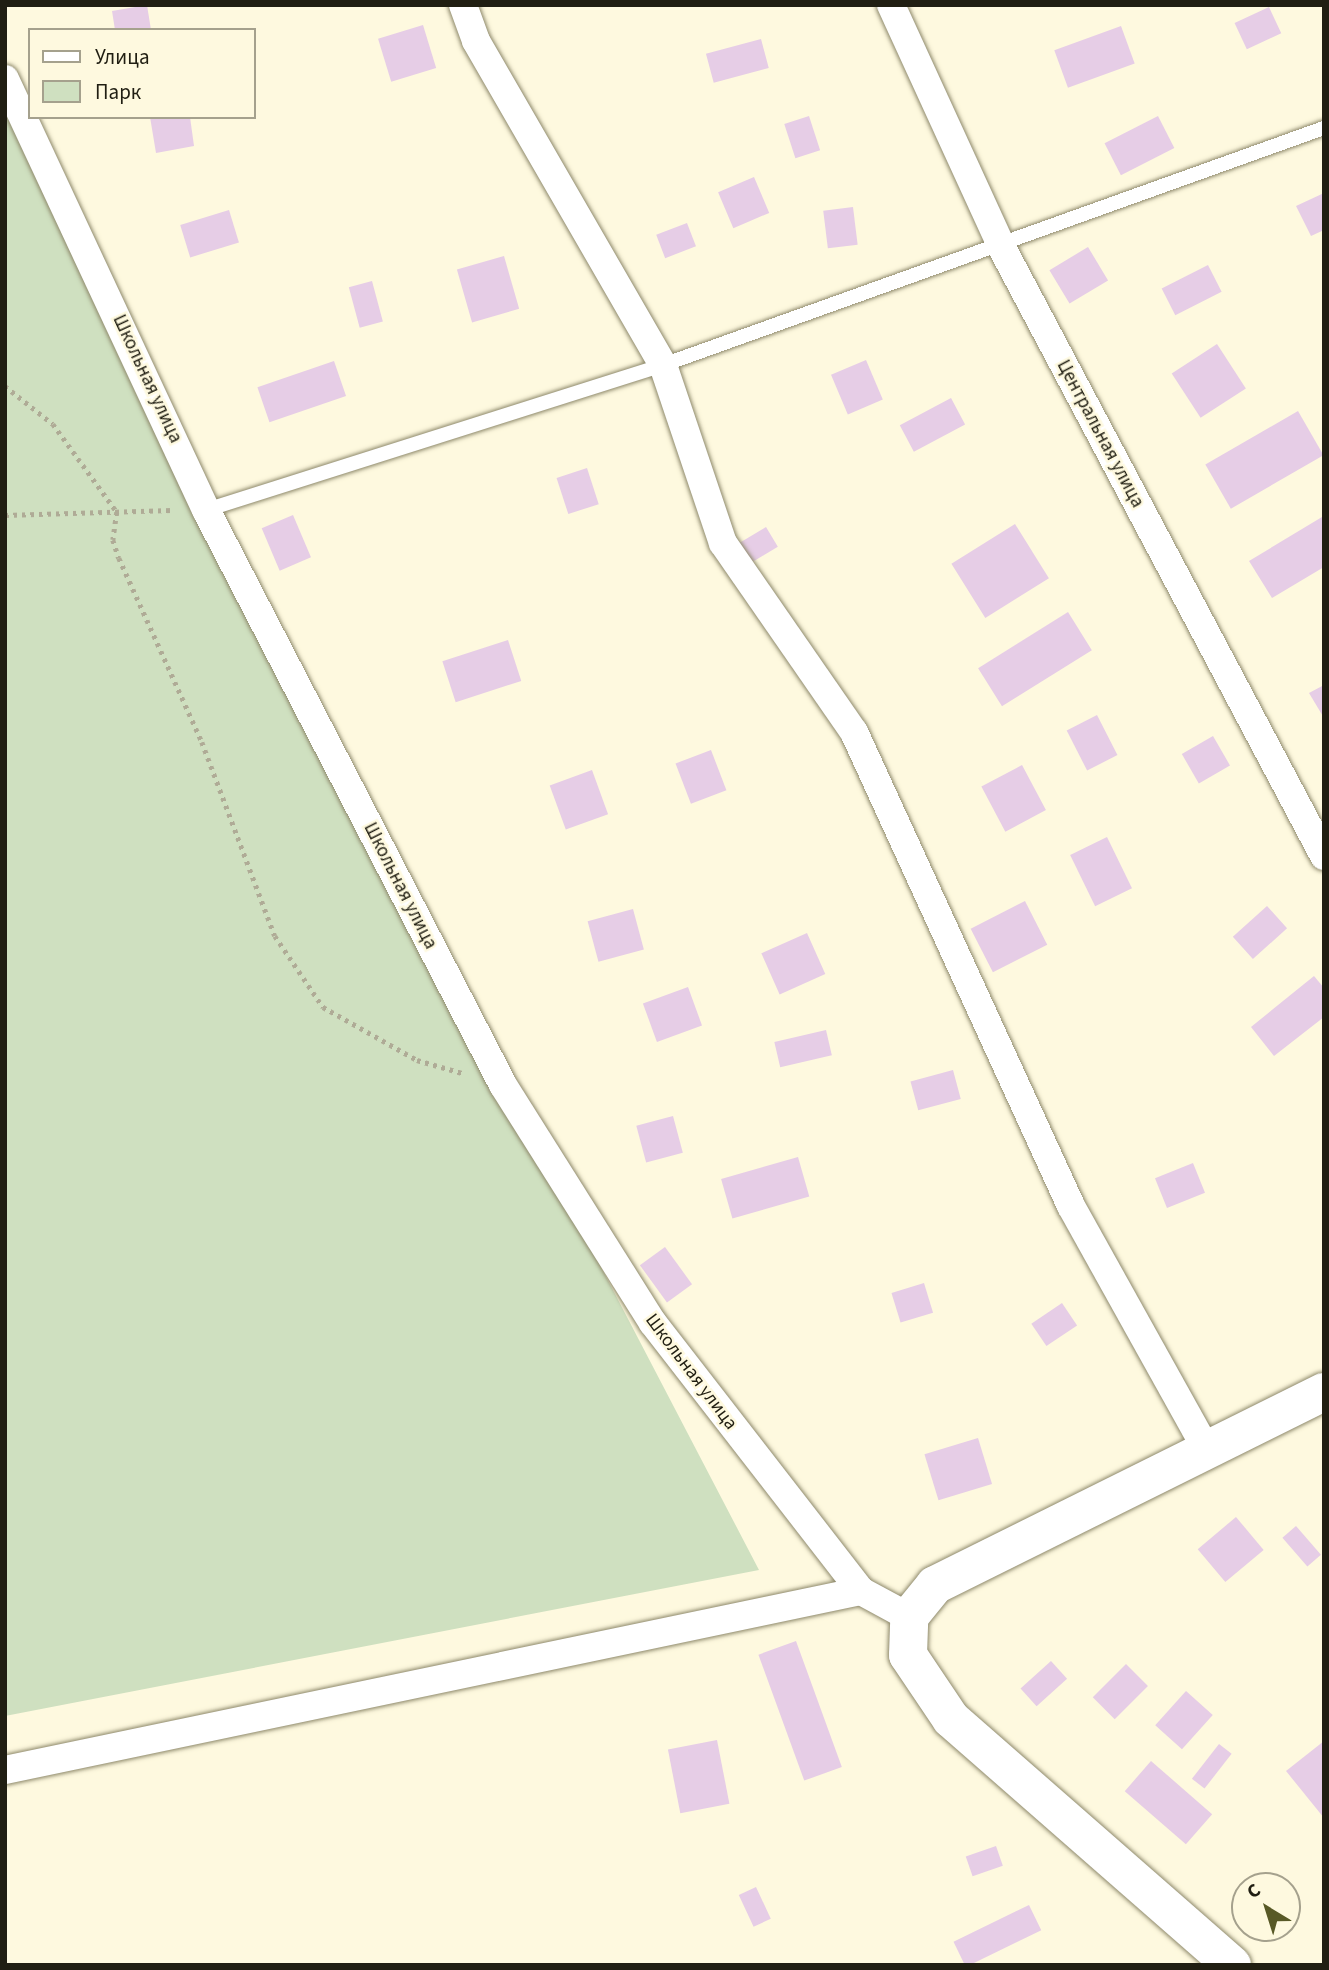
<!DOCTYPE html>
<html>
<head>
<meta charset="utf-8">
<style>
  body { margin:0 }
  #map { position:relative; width:1329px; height:1970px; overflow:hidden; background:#fef9df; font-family:"Source Sans 3",sans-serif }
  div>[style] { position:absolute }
  .green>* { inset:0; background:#cfe0c0 }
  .building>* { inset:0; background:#e6cde6; transform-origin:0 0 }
  .path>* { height:4.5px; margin-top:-2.25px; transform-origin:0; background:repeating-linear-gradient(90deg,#afab96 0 3.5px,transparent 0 8.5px) }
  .roads { filter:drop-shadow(0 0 2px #8e896b) drop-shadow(0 0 2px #8e896b) }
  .lane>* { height:14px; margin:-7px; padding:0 7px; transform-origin:7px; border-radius:7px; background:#fff }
  .street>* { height:28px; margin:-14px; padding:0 14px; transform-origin:14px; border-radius:14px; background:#fff }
  .secondary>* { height:38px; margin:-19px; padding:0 19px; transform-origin:19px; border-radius:19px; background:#fff }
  span { translate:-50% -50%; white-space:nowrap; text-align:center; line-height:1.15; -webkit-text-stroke:5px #fef9df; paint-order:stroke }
  .street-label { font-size:19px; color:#201e12 }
  .frame { position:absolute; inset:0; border:7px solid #201e12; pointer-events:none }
  .legend { position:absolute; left:28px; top:28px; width:228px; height:91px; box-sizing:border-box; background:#fef9df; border:2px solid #a5a18d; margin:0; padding:9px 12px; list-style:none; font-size:21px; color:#201e12 }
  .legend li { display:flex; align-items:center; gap:14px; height:35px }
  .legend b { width:35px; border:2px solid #a5a18d }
  .north { position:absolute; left:1231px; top:1872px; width:70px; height:70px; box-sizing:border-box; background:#fef9df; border:2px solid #a5a18d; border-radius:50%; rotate:322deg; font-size:19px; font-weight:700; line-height:28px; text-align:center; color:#201e12 }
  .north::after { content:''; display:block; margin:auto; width:24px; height:32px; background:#585926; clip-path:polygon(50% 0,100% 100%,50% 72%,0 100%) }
</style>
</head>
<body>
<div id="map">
  <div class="green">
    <div style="clip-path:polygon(5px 106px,206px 510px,759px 1570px,5px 1716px)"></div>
  </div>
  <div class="building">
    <div style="clip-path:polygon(147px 5px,151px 30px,115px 30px,112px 11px)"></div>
    <div style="left:1269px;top:7px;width:29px;height:38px;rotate:65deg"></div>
    <div style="left:423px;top:25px;width:45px;height:47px;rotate:73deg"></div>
    <div style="left:1121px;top:26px;width:40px;height:71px;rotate:70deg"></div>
    <div style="left:761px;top:39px;width:30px;height:57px;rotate:75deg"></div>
    <div style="left:809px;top:116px;width:36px;height:26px;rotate:72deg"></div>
    <div style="left:1158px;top:116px;width:36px;height:60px;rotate:63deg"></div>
    <div style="clip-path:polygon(150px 117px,190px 117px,194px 146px,156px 153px)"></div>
    <div style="left:754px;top:177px;width:39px;height:39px;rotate:67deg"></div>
    <div style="clip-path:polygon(1324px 193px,1324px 230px,1311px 236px,1296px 206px)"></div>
    <div style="left:853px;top:207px;width:38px;height:30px;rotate:83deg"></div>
    <div style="left:229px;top:210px;width:34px;height:51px;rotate:73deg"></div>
    <div style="left:687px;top:223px;width:25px;height:33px;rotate:69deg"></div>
    <div style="left:1088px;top:247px;width:39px;height:45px;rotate:59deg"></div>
    <div style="left:504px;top:256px;width:55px;height:49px;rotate:74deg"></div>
    <div style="left:1208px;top:265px;width:30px;height:52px;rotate:63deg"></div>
    <div style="left:372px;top:281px;width:42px;height:24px;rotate:75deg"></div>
    <div style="left:1217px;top:344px;width:53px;height:54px;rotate:57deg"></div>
    <div style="left:866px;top:360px;width:43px;height:38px;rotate:67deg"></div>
    <div style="left:334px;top:361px;width:37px;height:81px;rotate:71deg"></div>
    <div style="left:951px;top:398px;width:30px;height:58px;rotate:62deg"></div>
    <div style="left:1298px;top:411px;width:51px;height:107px;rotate:60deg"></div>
    <div style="left:587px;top:468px;width:38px;height:32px;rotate:72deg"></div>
    <div style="left:293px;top:515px;width:46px;height:34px;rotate:67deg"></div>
    <div style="clip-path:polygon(1322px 517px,1324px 567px,1272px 598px,1249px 561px)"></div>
    <div style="left:1015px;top:524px;width:64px;height:75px;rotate:58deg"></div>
    <div style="left:766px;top:527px;width:23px;height:38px;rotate:59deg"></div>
    <div style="left:1068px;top:612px;width:45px;height:106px;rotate:58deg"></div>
    <div style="left:508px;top:640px;width:43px;height:69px;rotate:72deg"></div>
    <div style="clip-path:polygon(1324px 685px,1324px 718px,1309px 693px)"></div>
    <div style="left:1097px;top:715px;width:45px;height:34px;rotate:63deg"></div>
    <div style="left:1213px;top:736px;width:34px;height:36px;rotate:60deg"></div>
    <div style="left:711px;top:750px;width:43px;height:38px;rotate:69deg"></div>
    <div style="left:1022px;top:765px;width:51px;height:46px;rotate:62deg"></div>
    <div style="left:592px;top:770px;width:47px;height:45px;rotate:70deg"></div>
    <div style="left:1107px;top:837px;width:57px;height:41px;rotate:64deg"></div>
    <div style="left:1025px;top:901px;width:49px;height:61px;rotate:63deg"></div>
    <div style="left:1267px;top:906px;width:30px;height:46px;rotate:48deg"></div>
    <div style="left:633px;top:909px;width:42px;height:47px;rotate:75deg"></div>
    <div style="left:807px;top:933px;width:45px;height:50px;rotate:66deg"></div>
    <div style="clip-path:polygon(1314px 976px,1324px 988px,1324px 1017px,1274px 1056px,1251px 1027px)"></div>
    <div style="left:688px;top:987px;width:41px;height:48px;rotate:70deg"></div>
    <div style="left:826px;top:1030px;width:26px;height:53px;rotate:77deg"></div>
    <div style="left:953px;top:1070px;width:30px;height:44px;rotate:75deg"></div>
    <div style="left:673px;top:1116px;width:38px;height:38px;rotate:75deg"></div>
    <div style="left:798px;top:1157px;width:41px;height:80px;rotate:74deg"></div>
    <div style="left:1193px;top:1163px;width:32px;height:41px;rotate:68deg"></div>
    <div style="left:665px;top:1247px;width:46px;height:31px;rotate:54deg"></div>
    <div style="left:924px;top:1283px;width:31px;height:34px;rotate:73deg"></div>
    <div style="left:1062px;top:1303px;width:27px;height:37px;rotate:56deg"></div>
    <div style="left:978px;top:1438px;width:48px;height:56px;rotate:73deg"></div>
    <div style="left:1236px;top:1517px;width:43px;height:50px;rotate:50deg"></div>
    <div style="left:1296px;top:1526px;width:38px;height:18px;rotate:49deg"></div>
    <div style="left:796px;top:1641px;width:134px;height:40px;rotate:70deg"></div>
    <div style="left:1051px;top:1661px;width:24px;height:41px;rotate:48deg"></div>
    <div style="left:1126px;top:1664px;width:31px;height:47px;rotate:45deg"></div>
    <div style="left:1186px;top:1691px;width:36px;height:46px;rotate:42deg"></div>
    <div style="left:717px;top:1740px;width:65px;height:50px;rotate:79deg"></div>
    <div style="clip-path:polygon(1324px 1741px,1324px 1818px,1286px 1771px)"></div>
    <div style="left:1219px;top:1744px;width:16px;height:44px;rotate:38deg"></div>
    <div style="left:1151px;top:1761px;width:81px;height:40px;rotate:41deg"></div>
    <div style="left:996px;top:1846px;width:21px;height:32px;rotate:71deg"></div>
    <div style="left:756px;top:1887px;width:35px;height:19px;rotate:65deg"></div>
    <div style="left:1029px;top:1905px;width:28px;height:84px;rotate:64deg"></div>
  </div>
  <div class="path">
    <div style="left:5px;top:386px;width:61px;rotate:38.4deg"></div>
    <div style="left:53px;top:424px;width:109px;rotate:54deg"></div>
    <div style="left:117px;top:512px;width:28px;rotate:98deg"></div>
    <div style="left:113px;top:540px;width:19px;rotate:72deg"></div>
    <div style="left:119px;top:558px;width:202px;rotate:65.7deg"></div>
    <div style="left:202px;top:742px;width:207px;rotate:69.4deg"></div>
    <div style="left:275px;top:936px;width:86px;rotate:55.9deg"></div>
    <div style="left:323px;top:1007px;width:108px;rotate:29.4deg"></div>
    <div style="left:417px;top:1060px;width:47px;rotate:16.1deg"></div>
    <div style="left:5px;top:515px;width:167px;rotate:-1.7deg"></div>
  </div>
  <div class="roads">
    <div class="lane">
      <div style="left:206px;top:510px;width:479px;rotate:-17.6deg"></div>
      <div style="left:663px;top:365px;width:702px;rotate:-19.73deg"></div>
    </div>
    <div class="street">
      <div style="left:463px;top:5px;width:38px;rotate:70deg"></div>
      <div style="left:476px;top:41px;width:374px;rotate:60deg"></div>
      <div style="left:663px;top:365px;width:188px;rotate:71.4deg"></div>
      <div style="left:723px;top:543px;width:230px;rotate:55.3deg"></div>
      <div style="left:854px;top:732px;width:521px;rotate:65.4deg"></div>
      <div style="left:1071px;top:1206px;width:279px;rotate:60.9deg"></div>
      <div style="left:891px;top:5px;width:267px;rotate:65.4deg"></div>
      <div style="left:1002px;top:248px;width:688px;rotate:62.09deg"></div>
      <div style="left:5px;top:79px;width:476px;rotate:65deg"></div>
      <div style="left:206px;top:510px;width:647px;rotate:62.68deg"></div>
      <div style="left:503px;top:1085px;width:281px;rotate:57.8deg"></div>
      <div style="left:653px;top:1323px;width:339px;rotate:52.2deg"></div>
      <div style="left:861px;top:1591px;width:55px;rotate:28.4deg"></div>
      <div style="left:5px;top:1770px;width:875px;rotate:-11.81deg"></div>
    </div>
    <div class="secondary">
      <div style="left:1232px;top:1965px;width:373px;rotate:-138.8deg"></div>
      <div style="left:951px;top:1719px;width:77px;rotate:-123.9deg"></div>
      <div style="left:908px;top:1655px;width:38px;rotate:-88deg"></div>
      <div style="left:909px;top:1617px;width:41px;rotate:-50.9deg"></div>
      <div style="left:935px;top:1585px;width:434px;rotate:-26.4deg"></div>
    </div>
  </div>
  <div class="street-label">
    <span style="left:147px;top:379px;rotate:65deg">Школьная улица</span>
    <span style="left:1100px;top:434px;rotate:62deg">Центральная улица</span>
    <span style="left:400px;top:886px;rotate:63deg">Школьная улица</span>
    <span style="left:691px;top:1372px;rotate:53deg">Школьная улица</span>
  </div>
  <div class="frame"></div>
  <ul class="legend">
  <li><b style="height:9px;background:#fff"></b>Улица</li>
  <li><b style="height:19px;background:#cfe0c0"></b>Парк</li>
  </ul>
  <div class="north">С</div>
</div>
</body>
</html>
